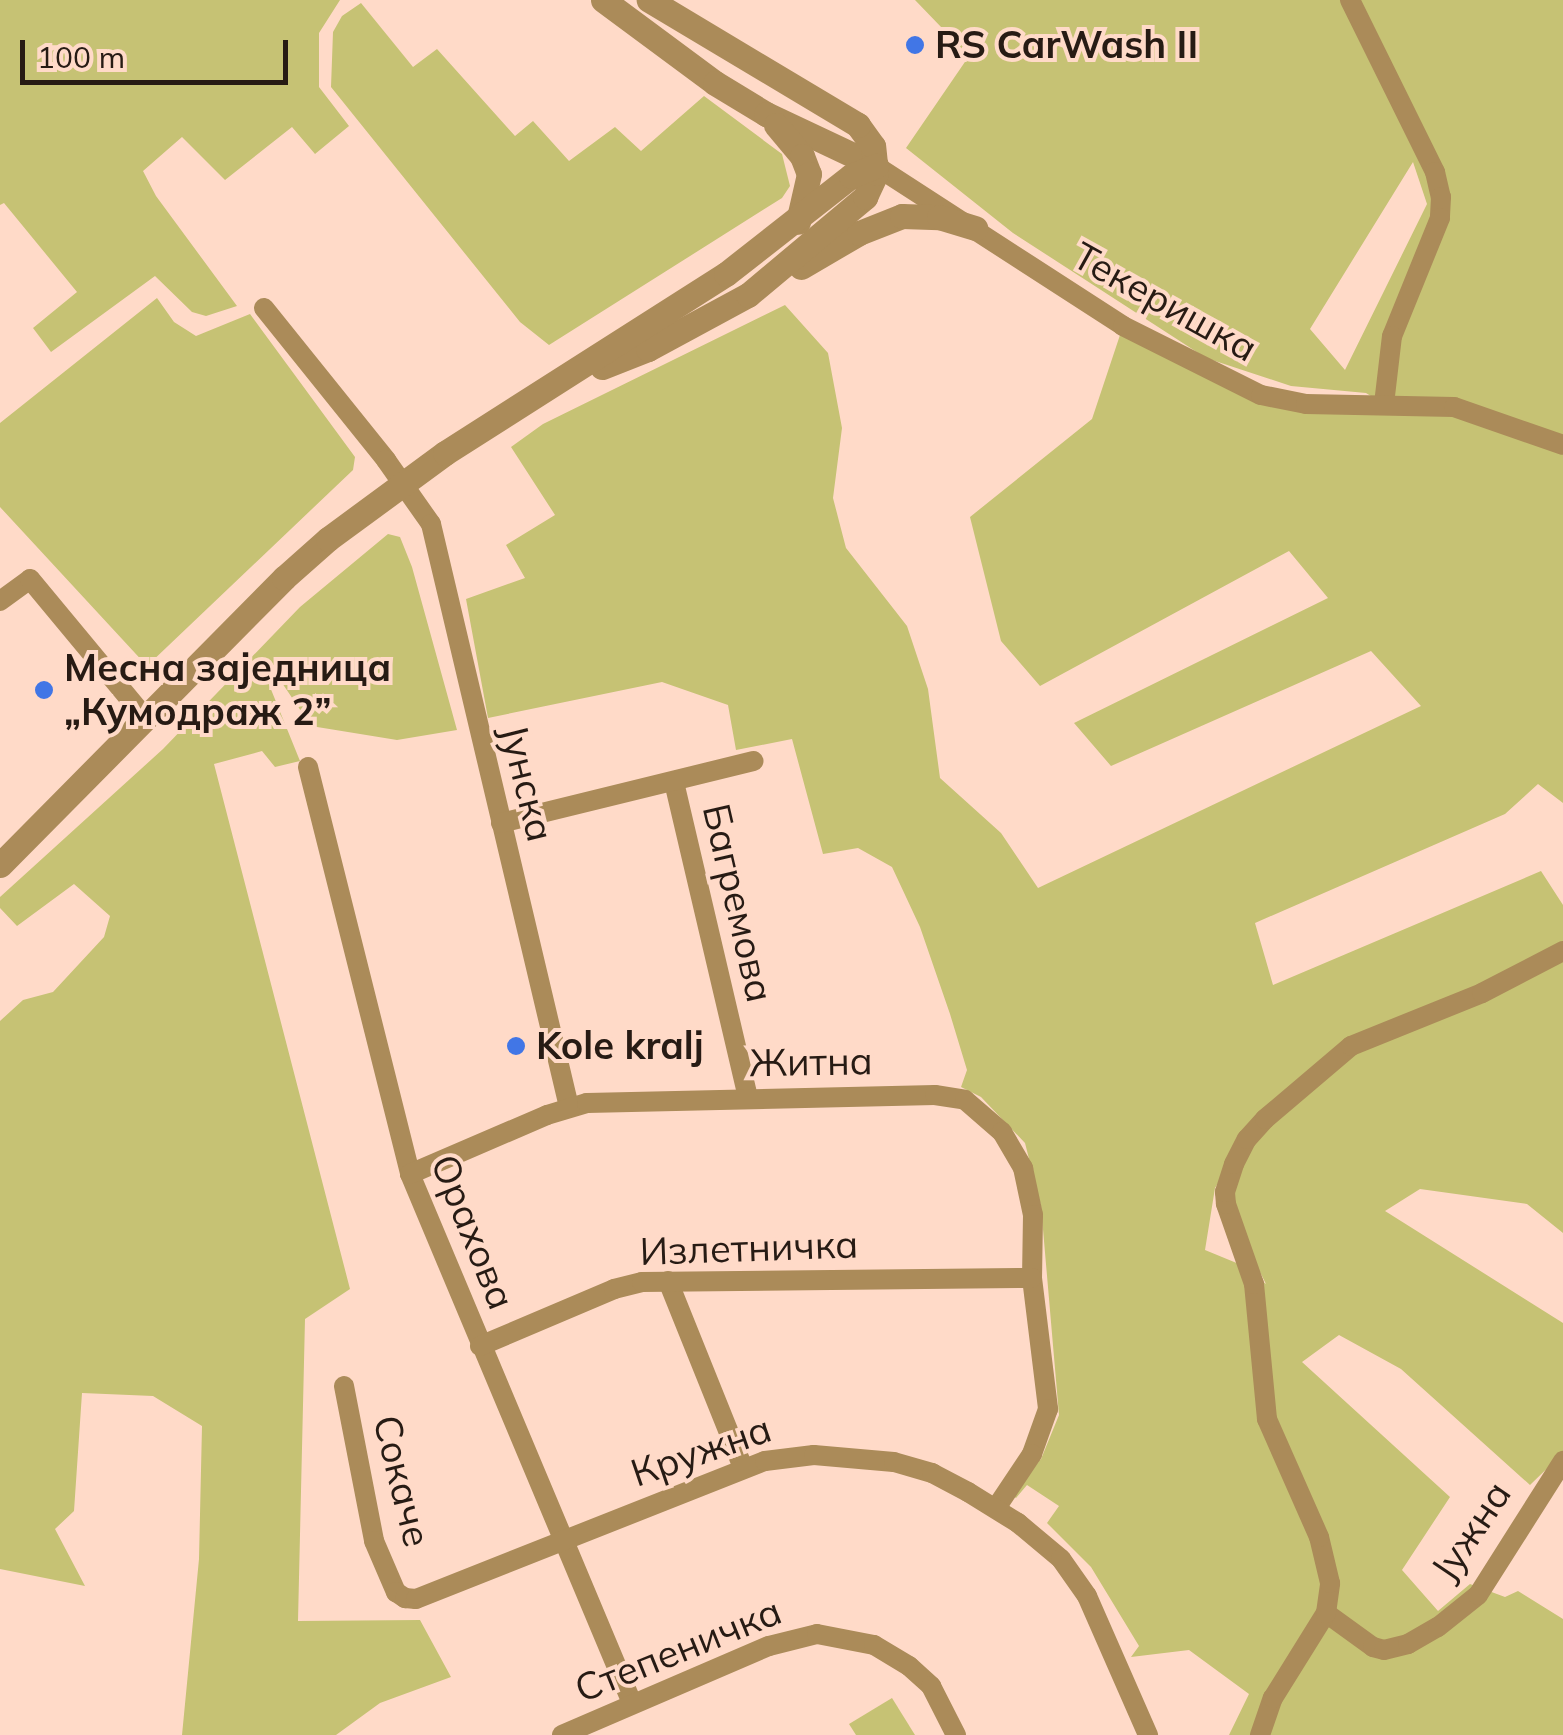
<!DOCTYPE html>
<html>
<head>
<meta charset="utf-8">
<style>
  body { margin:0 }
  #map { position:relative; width:1563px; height:1735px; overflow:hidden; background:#ffdac8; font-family:Mulish,sans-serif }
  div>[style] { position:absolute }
  .green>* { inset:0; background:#c6c274 }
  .minor>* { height:20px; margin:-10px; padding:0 10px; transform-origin:10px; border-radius:10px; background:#ab8b59 }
  .tertiary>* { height:25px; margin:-12.5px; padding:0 12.5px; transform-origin:12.5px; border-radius:12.5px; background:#ab8b59 }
  .dots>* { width:28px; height:28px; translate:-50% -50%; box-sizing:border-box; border:5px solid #ffdac8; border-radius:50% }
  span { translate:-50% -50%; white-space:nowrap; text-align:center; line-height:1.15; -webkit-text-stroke:8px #ffdac8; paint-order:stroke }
  .poi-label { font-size:38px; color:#271b14; font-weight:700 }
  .left { translate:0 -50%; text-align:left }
  .street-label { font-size:38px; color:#271b14 }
  .scale { position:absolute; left:20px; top:40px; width:268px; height:45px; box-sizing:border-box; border:5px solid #271b14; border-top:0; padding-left:12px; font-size:30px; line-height:35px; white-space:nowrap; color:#271b14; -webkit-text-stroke:8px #ffdac8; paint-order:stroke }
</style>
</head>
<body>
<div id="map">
  <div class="green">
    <div style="clip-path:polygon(0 0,340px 0,319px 33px,319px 87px,349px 126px,315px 154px,292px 127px,225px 180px,182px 137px,143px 171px,156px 196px,237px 306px,206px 316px,192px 312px,155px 276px,51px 352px,33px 328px,77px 292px,4px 203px,0 205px)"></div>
    <div style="clip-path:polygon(evenodd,915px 0,1563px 0,1563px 803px,1538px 784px,1505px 814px,1255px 923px,1273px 985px,1541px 871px,1563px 905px,1563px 1233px,1527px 1204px,1420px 1189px,1385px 1211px,1563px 1323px,1563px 1453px,1530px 1485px,1401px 1369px,1339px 1335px,1302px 1362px,1450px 1497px,1402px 1570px,1438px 1611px,1470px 1584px,1505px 1597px,1518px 1591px,1563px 1619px,1563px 1735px,1229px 1735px,1249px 1694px,1189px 1650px,1131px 1657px,1139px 1646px,1091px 1567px,1047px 1523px,1059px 1506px,1027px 1485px,1016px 1498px,1010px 1494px,1041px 1459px,1059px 1415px,1041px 1206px,1025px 1143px,981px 1097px,961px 1087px,967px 1070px,950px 1014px,920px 927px,892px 867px,858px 848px,823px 854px,792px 739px,736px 750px,728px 705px,662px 682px,488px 718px,466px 599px,525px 578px,506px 545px,555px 515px,511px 447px,543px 424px,785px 305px,828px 353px,842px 428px,833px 498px,846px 548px,907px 626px,928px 689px,940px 778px,1001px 833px,1038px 888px,1421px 706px,1371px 651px,1111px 766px,1074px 723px,1328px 598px,1289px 551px,1040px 686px,1001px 641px,970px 517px,1092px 419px,1123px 326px,1261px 395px,1382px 403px,1366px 393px,1291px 386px,1206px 358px,1013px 233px,906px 148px,969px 56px,915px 0,1413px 162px,1427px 204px,1345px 370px,1310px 329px,1413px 162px,915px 0,1239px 1151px,1226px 1204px,1266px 1284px,1239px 1264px,1205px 1250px,1215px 1188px,1239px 1151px)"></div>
    <div style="clip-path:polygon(361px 3px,413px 67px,437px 49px,515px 136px,533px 121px,569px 161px,615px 127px,641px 151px,704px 96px,782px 154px,790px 186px,782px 198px,549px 345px,520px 322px,331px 87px,333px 32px,342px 16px)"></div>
    <div style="clip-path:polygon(157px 298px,174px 322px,196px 336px,250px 314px,355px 457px,353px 470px,147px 666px,0 507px,0 423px)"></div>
    <div style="clip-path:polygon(388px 534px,400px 537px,412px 567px,457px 730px,397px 740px,311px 726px,274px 671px,268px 682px,300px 761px,275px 767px,262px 751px,214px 764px,350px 1289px,305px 1319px,298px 1621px,420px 1620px,451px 1677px,380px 1703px,336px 1735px,182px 1735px,199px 1559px,202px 1426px,153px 1396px,82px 1393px,74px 1511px,55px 1529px,85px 1586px,0 1569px,0 1021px,23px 1000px,53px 992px,104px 937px,110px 916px,74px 884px,17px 926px,0 908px,0 897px,163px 749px,300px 607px)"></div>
    <div style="clip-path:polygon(892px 1698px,915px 1735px,856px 1735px,849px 1724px)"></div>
  </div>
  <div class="minor">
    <div style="left:1350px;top:0;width:192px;rotate:63.7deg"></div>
    <div style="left:1435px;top:172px;width:26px;rotate:77deg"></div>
    <div style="left:1441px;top:197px;width:21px;rotate:93deg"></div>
    <div style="left:1440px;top:218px;width:127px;rotate:112.1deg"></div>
    <div style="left:1392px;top:336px;width:68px;rotate:96.7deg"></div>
    <div style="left:876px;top:166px;width:294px;rotate:32.9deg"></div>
    <div style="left:1123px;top:326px;width:154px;rotate:26.6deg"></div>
    <div style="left:1261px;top:395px;width:46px;rotate:11.3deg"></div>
    <div style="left:1306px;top:404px;width:148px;rotate:1.2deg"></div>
    <div style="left:1454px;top:407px;width:115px;rotate:19.2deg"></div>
    <div style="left:264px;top:308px;width:195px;rotate:51.2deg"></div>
    <div style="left:386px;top:460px;width:78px;rotate:54.9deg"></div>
    <div style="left:431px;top:524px;width:599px;rotate:76.68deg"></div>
    <div style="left:0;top:601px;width:37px;rotate:-36deg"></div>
    <div style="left:30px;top:579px;width:183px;rotate:50.3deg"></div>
    <div style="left:308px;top:767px;width:420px;rotate:75.9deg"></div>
    <div style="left:410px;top:1174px;width:574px;rotate:67.23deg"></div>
    <div style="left:674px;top:782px;width:325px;rotate:76.8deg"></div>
    <div style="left:501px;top:823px;width:260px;rotate:-13.8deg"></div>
    <div style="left:410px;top:1174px;width:149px;rotate:-23.3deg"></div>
    <div style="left:547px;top:1115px;width:42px;rotate:-16.7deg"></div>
    <div style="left:587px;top:1103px;width:348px;rotate:-1.3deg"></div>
    <div style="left:935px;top:1095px;width:30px;rotate:9deg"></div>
    <div style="left:965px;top:1100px;width:49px;rotate:40.9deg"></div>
    <div style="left:1002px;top:1132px;width:42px;rotate:59.7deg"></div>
    <div style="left:1023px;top:1168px;width:48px;rotate:78deg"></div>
    <div style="left:1033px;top:1215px;width:63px;rotate:90.9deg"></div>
    <div style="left:1032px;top:1278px;width:132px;rotate:83deg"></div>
    <div style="left:1048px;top:1409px;width:48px;rotate:109.6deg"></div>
    <div style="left:1032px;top:1454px;width:65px;rotate:123.7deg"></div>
    <div style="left:668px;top:1281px;width:201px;rotate:68.1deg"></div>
    <div style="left:480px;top:1346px;width:146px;rotate:-23deg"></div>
    <div style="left:614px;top:1289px;width:29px;rotate:-14deg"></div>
    <div style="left:642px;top:1282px;width:390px;rotate:-0.6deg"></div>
    <div style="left:344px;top:1386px;width:158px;rotate:79deg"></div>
    <div style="left:374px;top:1541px;width:56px;rotate:66.7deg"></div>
    <div style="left:396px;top:1592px;width:11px;rotate:34deg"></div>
    <div style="left:405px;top:1598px;width:11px;rotate:5deg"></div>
    <div style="left:416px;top:1599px;width:375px;rotate:-21.6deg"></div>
    <div style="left:765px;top:1461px;width:49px;rotate:-7deg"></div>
    <div style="left:814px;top:1455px;width:80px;rotate:5deg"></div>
    <div style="left:894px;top:1462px;width:40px;rotate:16deg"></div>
    <div style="left:932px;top:1473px;width:41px;rotate:27.8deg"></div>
    <div style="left:968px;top:1492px;width:59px;rotate:31.8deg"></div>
    <div style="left:1018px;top:1523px;width:56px;rotate:39.9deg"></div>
    <div style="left:1061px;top:1559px;width:45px;rotate:54.9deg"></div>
    <div style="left:1087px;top:1596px;width:152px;rotate:66.3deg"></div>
    <div style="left:1326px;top:1613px;width:58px;rotate:35.9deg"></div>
    <div style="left:1373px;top:1647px;width:11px;rotate:15deg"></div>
    <div style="left:1384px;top:1650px;width:25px;rotate:-14deg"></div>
    <div style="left:1408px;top:1644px;width:34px;rotate:-30deg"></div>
    <div style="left:1438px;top:1627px;width:51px;rotate:-38.7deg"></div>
    <div style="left:1478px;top:1595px;width:159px;rotate:-57.6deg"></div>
    <div style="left:562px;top:1735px;width:225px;rotate:-23.3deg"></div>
    <div style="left:769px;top:1646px;width:49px;rotate:-14deg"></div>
    <div style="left:817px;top:1634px;width:58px;rotate:10.9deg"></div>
    <div style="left:874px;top:1645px;width:41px;rotate:31deg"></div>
    <div style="left:909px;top:1666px;width:30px;rotate:42deg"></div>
    <div style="left:931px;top:1686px;width:55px;rotate:63deg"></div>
    <div style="left:1260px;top:1735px;width:39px;rotate:-71deg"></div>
    <div style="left:1273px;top:1698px;width:100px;rotate:-58.1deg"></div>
    <div style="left:1326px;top:1613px;width:30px;rotate:-82deg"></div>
    <div style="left:1330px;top:1583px;width:47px;rotate:-103.4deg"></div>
    <div style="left:1319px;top:1537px;width:129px;rotate:-113.8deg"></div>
    <div style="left:1267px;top:1419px;width:136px;rotate:-95.5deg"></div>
    <div style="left:1254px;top:1284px;width:85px;rotate:-109.3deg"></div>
    <div style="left:1226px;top:1204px;width:12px;rotate:-95deg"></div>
    <div style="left:1225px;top:1192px;width:29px;rotate:-72deg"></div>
    <div style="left:1234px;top:1164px;width:28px;rotate:-63deg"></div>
    <div style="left:1247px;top:1139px;width:27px;rotate:-48deg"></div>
    <div style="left:1265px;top:1119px;width:113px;rotate:-40.3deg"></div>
    <div style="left:1351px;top:1046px;width:141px;rotate:-22deg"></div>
    <div style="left:1482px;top:993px;width:91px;rotate:-27.4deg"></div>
  </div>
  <div class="tertiary">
    <div style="left:603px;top:0;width:139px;rotate:36.5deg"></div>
    <div style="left:715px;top:83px;width:60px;rotate:31.3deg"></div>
    <div style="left:766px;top:114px;width:122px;rotate:25.3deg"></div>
    <div style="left:776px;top:125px;width:40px;rotate:50deg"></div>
    <div style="left:802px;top:156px;width:19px;rotate:69deg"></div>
    <div style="left:809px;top:174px;width:49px;rotate:102.9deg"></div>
    <div style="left:801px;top:267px;width:67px;rotate:-30.4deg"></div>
    <div style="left:859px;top:233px;width:46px;rotate:-21.6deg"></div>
    <div style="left:902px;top:216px;width:37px;rotate:2deg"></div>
    <div style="left:939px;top:217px;width:38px;rotate:17deg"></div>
    <div style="left:602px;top:367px;width:49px;rotate:-21.4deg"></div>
    <div style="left:648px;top:349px;width:114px;rotate:-28.4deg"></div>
    <div style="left:748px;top:295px;width:153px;rotate:-39.9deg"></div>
    <div style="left:865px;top:197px;width:26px;rotate:-65deg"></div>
    <div style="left:876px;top:173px;width:27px;rotate:-96deg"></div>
    <div style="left:873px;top:146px;width:26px;rotate:-126deg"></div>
    <div style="left:858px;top:125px;width:244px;rotate:-149.1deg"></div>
    <div style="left:0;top:865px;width:404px;rotate:-45.3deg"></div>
    <div style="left:284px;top:578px;width:59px;rotate:-41.6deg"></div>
    <div style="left:328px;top:539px;width:145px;rotate:-36.3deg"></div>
    <div style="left:445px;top:453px;width:333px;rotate:-32.5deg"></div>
    <div style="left:726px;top:274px;width:159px;rotate:-38.1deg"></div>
    <div style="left:851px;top:176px;width:27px;rotate:-22deg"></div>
  </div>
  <div class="dots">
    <div style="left:915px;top:45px;background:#4176e6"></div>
    <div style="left:44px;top:690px;background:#4176e6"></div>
    <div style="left:516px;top:1046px;background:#4176e6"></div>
  </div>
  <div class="poi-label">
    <span class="left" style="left:935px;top:45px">RS CarWash II</span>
    <span class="left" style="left:64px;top:690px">Месна заједница<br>„Кумодраж 2”</span>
    <span class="left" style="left:536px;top:1046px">Kole kralj</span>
  </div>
  <div class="street-label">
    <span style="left:1165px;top:302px;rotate:29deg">Текеришка</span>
    <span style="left:527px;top:783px;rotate:76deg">Јунска</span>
    <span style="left:738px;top:903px;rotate:77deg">Багремова</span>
    <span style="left:811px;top:1062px;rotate:-1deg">Житна</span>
    <span style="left:473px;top:1232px;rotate:68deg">Орахова</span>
    <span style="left:749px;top:1248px;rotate:-2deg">Излетничка</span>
    <span style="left:701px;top:1451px;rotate:-19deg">Кружна</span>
    <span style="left:402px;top:1481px;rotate:76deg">Сокаче</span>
    <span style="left:1471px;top:1531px;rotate:-56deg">Јужна</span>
    <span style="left:678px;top:1650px;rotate:-22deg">Степеничка</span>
  </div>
  <div class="scale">100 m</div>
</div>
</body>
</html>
